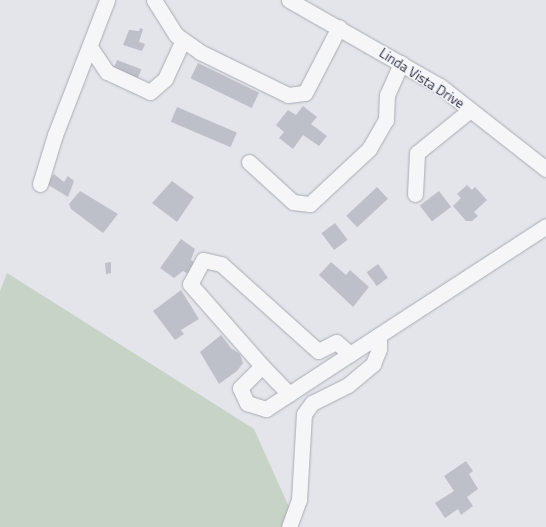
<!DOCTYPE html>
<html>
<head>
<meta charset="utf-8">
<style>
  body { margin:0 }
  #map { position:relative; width:546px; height:527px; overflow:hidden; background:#e4e5ea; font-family:"Titillium Web",sans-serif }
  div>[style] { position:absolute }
  .green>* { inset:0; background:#c7d3c6 }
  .building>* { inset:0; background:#bec0c9; transform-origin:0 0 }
  .roads { filter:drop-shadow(0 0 1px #a9abb4) drop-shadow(0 0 1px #a9abb4) }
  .minor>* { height:15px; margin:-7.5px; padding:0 7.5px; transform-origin:7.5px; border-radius:7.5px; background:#f6f6f9 }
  span { translate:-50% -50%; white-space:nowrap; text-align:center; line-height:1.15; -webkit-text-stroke:3px #f3f4f8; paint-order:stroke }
  .street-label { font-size:14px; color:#2d3141 }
</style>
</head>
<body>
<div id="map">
  <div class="green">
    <div style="clip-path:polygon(7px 273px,254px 429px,298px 527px,0 527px,0 291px)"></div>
  </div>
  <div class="building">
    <div style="clip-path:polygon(140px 28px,143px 29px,139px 42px,145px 44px,142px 51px,123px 45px,129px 30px,139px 31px)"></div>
    <div style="left:117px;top:60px;width:26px;height:10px;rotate:21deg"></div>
    <div style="left:198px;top:63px;width:68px;height:17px;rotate:26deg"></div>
    <div style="clip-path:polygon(303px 106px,317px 117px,311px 124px,327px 136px,319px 146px,303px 135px,293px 149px,279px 138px,284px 132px,276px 125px,288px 110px,296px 115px)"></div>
    <div style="left:177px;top:107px;width:65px;height:16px;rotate:23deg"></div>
    <div style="clip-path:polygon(54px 174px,64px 182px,68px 176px,74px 181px,68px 197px,47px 184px)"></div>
    <div style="clip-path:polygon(172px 181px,194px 197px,177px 222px,152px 203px)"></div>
    <div style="clip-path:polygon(467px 185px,472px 190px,475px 187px,487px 200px,474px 212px,478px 216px,472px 221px,466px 221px,453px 206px,461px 198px,457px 194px)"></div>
    <div style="left:377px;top:187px;width:16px;height:42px;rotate:47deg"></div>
    <div style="clip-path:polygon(80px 191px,118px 214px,103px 233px,71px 209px,69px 204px)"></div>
    <div style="left:439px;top:191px;width:20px;height:24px;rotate:53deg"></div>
    <div style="left:335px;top:223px;width:21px;height:17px;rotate:53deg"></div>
    <div style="clip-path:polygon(181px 239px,195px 249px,191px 260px,196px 264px,188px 274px,183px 271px,174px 278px,160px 268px)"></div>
    <div style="clip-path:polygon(111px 262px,111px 273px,106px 274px,105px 263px)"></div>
    <div style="clip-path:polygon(331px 262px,346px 275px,350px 270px,369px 287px,353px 307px,319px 275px)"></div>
    <div style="left:378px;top:264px;width:17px;height:14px;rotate:54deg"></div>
    <div style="clip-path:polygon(181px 290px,199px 319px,181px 330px,184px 334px,175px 340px,153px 311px)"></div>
    <div style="clip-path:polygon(221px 335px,231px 348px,240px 354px,243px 363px,237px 371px,219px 384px,200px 352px)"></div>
    <div style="clip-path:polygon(466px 461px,473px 471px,469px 474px,478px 489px,467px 497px,473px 506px,461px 515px,458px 509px,445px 518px,435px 503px,454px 491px,444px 476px)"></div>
  </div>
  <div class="roads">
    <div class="minor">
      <div style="left:154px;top:0;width:41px;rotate:57.8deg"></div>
      <div style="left:176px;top:35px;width:29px;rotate:35deg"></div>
      <div style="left:200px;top:52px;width:98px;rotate:26deg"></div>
      <div style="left:288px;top:95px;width:17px;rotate:-7deg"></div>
      <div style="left:305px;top:93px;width:74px;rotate:-62.7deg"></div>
      <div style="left:289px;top:0;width:174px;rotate:29.7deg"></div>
      <div style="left:440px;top:86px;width:135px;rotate:38.1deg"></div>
      <div style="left:90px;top:47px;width:30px;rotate:56deg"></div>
      <div style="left:107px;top:72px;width:47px;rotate:24.9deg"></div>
      <div style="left:150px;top:92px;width:20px;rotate:-41deg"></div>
      <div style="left:165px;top:79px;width:43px;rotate:-65.2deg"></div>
      <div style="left:249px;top:162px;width:59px;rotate:42.3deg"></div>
      <div style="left:293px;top:202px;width:17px;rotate:7deg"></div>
      <div style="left:310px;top:204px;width:81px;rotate:-43deg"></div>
      <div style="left:369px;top:149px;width:34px;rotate:-60deg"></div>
      <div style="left:386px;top:120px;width:25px;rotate:-88deg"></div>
      <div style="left:387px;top:95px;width:35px;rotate:-66deg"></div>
      <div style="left:40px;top:184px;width:51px;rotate:-73deg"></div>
      <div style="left:55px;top:135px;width:145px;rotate:-68.9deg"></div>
      <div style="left:415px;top:194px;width:41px;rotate:-87.2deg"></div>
      <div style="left:417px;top:153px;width:68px;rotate:-39.1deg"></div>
      <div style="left:350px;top:354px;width:18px;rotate:-139deg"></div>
      <div style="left:336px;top:342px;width:20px;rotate:153deg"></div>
      <div style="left:318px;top:351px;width:130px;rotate:-138.1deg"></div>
      <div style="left:221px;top:264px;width:18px;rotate:-167deg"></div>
      <div style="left:203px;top:260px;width:27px;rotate:118deg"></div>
      <div style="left:190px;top:284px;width:109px;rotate:48.7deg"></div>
      <div style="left:262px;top:366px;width:31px;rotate:135deg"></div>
      <div style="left:240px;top:388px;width:17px;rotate:65deg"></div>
      <div style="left:247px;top:403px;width:20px;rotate:18deg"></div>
      <div style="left:266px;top:409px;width:100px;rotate:-33.2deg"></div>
      <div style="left:350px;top:354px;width:234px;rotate:-33.1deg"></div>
      <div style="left:262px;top:366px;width:39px;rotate:46deg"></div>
      <div style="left:289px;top:527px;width:29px;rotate:-70deg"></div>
      <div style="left:299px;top:500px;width:86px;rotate:-86.7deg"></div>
      <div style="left:304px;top:414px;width:14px;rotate:-54deg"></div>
      <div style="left:312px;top:403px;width:40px;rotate:-26.6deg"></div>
      <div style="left:348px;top:385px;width:33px;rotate:-40deg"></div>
      <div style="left:373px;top:364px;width:16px;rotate:-68deg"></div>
      <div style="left:379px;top:349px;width:14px;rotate:-90deg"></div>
    </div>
  </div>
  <div class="street-label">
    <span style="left:422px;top:78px;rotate:33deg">Linda Vista Drive</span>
  </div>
</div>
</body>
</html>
